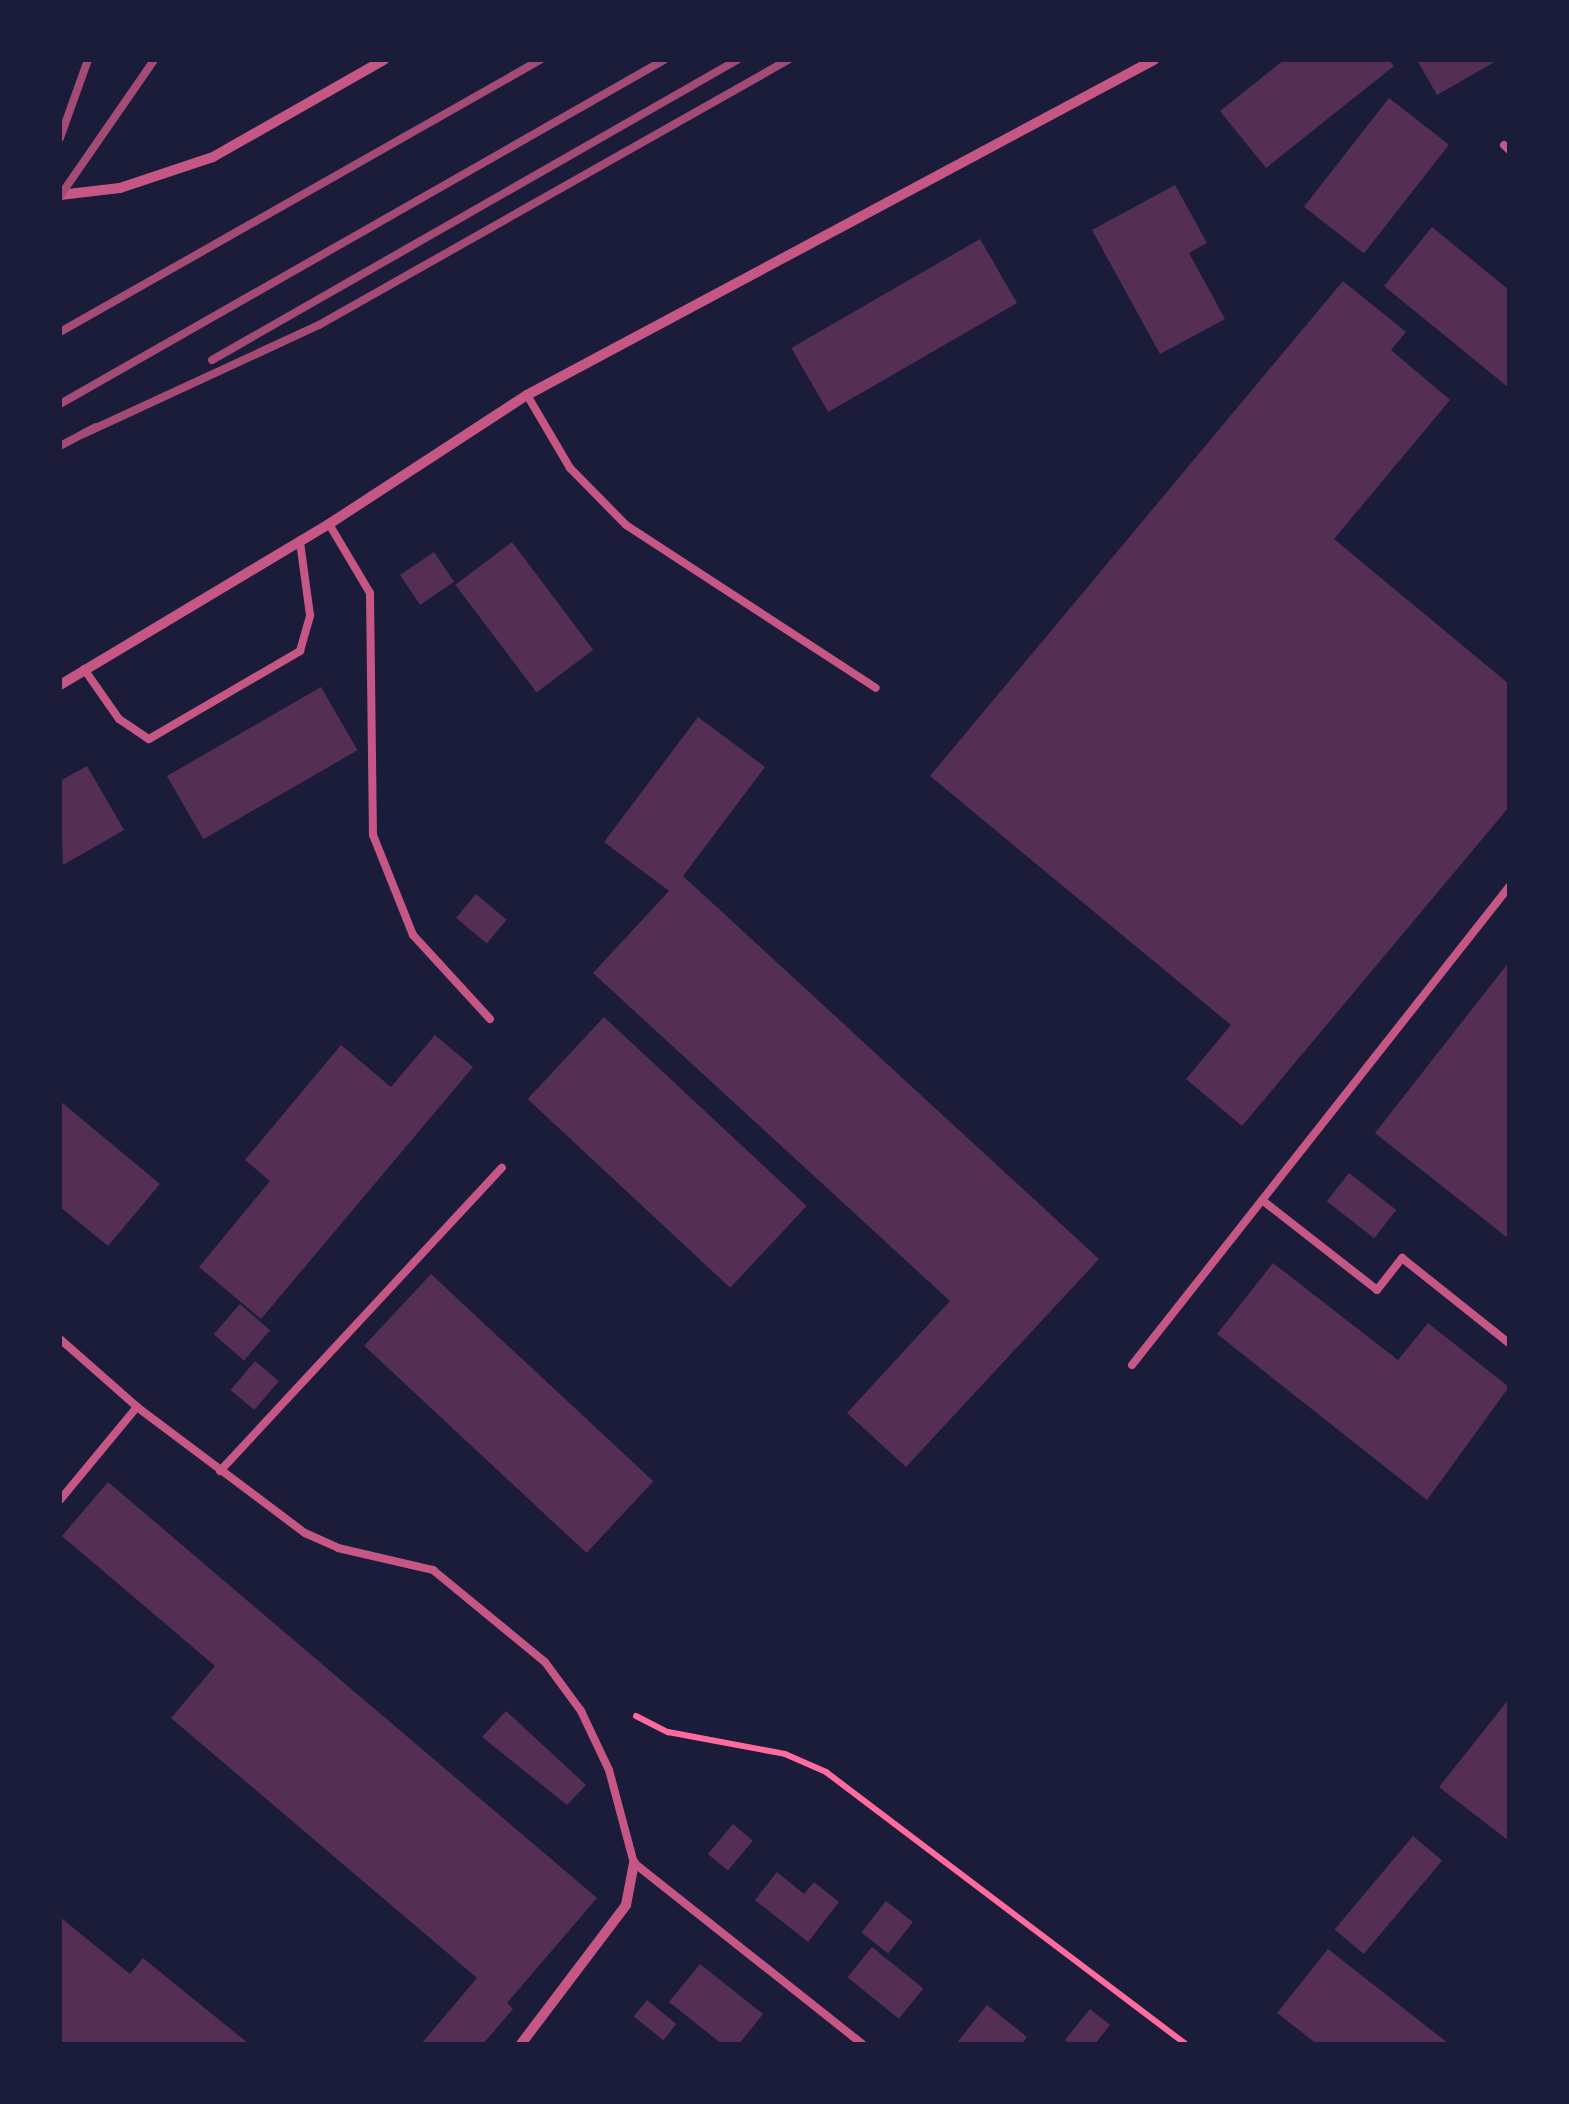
<!DOCTYPE html>
<html>
<head>
<meta charset="utf-8">
<style>
  body { margin:0 }
  #map { position:relative; width:1569px; height:2104px; overflow:hidden; background:#1b1b3a; font-family:Ubuntu,sans-serif }
  div>[style] { position:absolute }
  .building>* { inset:0; background:#542f53; transform-origin:0 0 }
  .path>* { height:6px; margin:-3px; padding:0 3px; transform-origin:3px; border-radius:3px; background:#ff6b9d }
  .service>* { height:8px; margin:-4px; padding:0 4px; transform-origin:4px; border-radius:4px; background:#c65784 }
  .minor>* { height:10px; margin:-5px; padding:0 5px; transform-origin:5px; border-radius:5px; background:#c65784 }
  .rail>* { height:8px; margin:-4px; padding:0 4px; transform-origin:4px; border-radius:4px; background:#a44b75 }
  span { translate:-50% -50%; white-space:nowrap; text-align:center; line-height:1.15; -webkit-text-stroke:10px #1b1b3a; paint-order:stroke }
  .frame { position:absolute; inset:0; border:62px solid #1b1b3a; pointer-events:none }
</style>
</head>
<body>
<div id="map">
  <div class="building">
    <div style="clip-path:polygon(1284px 60px,1389px 60px,1394px 66px,1266px 168px,1220px 111px)"></div>
    <div style="clip-path:polygon(1417px 60px,1498px 60px,1437px 95px)"></div>
    <div style="left:1389px;top:98px;width:76px;height:138px;rotate:38deg"></div>
    <div style="clip-path:polygon(1175px 185px,1207px 243px,1189px 253px,1225px 319px,1160px 354px,1092px 230px)"></div>
    <div style="clip-path:polygon(1432px 227px,1509px 290px,1509px 388px,1384px 286px)"></div>
    <div style="left:980px;top:239px;width:74px;height:218px;rotate:60deg"></div>
    <div style="clip-path:polygon(1343px 281px,1406px 332px,1391px 350px,1450px 400px,1334px 539px,1509px 684px,1509px 807px,1242px 1126px,1186px 1079px,1231px 1025px,930px 776px)"></div>
    <div style="left:512px;top:542px;width:135px;height:71px;rotate:53deg"></div>
    <div style="left:434px;top:552px;width:36px;height:41px;rotate:56deg"></div>
    <div style="left:321px;top:687px;width:73px;height:178px;rotate:60deg"></div>
    <div style="clip-path:polygon(698px 717px,765px 767px,683px 876px,1099px 1259px,906px 1467px,847px 1413px,950px 1301px,593px 973px,669px 891px,604px 842px)"></div>
    <div style="clip-path:polygon(87px 766px,124px 830px,63px 865px,60px 781px)"></div>
    <div style="left:476px;top:894px;width:40px;height:31px;rotate:40deg"></div>
    <div style="clip-path:polygon(1509px 962px,1509px 1239px,1375px 1133px)"></div>
    <div style="left:604px;top:1017px;width:277px;height:112px;rotate:43deg"></div>
    <div style="clip-path:polygon(435px 1035px,473px 1067px,261px 1319px,199px 1267px,270px 1181px,245px 1160px,341px 1045px,391px 1087px)"></div>
    <div style="clip-path:polygon(60px 1101px,160px 1184px,108px 1246px,60px 1207px)"></div>
    <div style="left:1349px;top:1173px;width:60px;height:36px;rotate:38deg"></div>
    <div style="clip-path:polygon(1273px 1263px,1398px 1360px,1428px 1323px,1509px 1387px,1427px 1500px,1217px 1334px)"></div>
    <div style="left:431px;top:1274px;width:304px;height:98px;rotate:43deg"></div>
    <div style="left:240px;top:1304px;width:40px;height:40px;rotate:41deg"></div>
    <div style="left:255px;top:1361px;width:31px;height:38px;rotate:40deg"></div>
    <div style="clip-path:polygon(108px 1482px,597px 1898px,507px 2003px,513px 2009px,483px 2044px,421px 2044px,477px 1978px,171px 1718px,215px 1666px,62px 1536px)"></div>
    <div style="clip-path:polygon(1509px 1699px,1509px 1841px,1439px 1787px)"></div>
    <div style="clip-path:polygon(506px 1711px,586px 1785px,567px 1805px,482px 1737px)"></div>
    <div style="left:733px;top:1824px;width:26px;height:39px;rotate:40deg"></div>
    <div style="left:1413px;top:1836px;width:38px;height:122px;rotate:40deg"></div>
    <div style="clip-path:polygon(777px 1872px,804px 1894px,814px 1882px,839px 1902px,808px 1942px,755px 1900px)"></div>
    <div style="left:886px;top:1901px;width:34px;height:40px;rotate:38deg"></div>
    <div style="clip-path:polygon(60px 1917px,130px 1974px,143px 1958px,249px 2044px,60px 2044px)"></div>
    <div style="left:872px;top:1947px;width:66px;height:39px;rotate:39deg"></div>
    <div style="clip-path:polygon(1328px 1949px,1449px 2044px,1317px 2044px,1277px 2013px)"></div>
    <div style="clip-path:polygon(700px 1964px,763px 2014px,739px 2044px,722px 2044px,669px 2002px)"></div>
    <div style="left:647px;top:2000px;width:38px;height:21px;rotate:39deg"></div>
    <div style="clip-path:polygon(987px 2005px,1027px 2037px,1022px 2044px,956px 2044px)"></div>
    <div style="clip-path:polygon(1090px 2009px,1110px 2025px,1095px 2044px,1070px 2044px,1065px 2040px)"></div>
  </div>
  <div class="path">
    <div style="left:636px;top:1716px;width:36px;rotate:27deg"></div>
    <div style="left:668px;top:1732px;width:119px;rotate:10.6deg"></div>
    <div style="left:785px;top:1754px;width:45px;rotate:23.7deg"></div>
    <div style="left:826px;top:1772px;width:450px;rotate:37.1deg"></div>
  </div>
  <div class="service">
    <div style="left:1504px;top:145px;width:7px;rotate:45deg"></div>
    <div style="left:527px;top:395px;width:85px;rotate:59.5deg"></div>
    <div style="left:570px;top:468px;width:80px;rotate:45.5deg"></div>
    <div style="left:626px;top:525px;width:298px;rotate:33.1deg"></div>
    <div style="left:329px;top:524px;width:80px;rotate:59.3deg"></div>
    <div style="left:370px;top:593px;width:242px;rotate:89.3deg"></div>
    <div style="left:373px;top:835px;width:108px;rotate:68.2deg"></div>
    <div style="left:413px;top:935px;width:114px;rotate:47.5deg"></div>
    <div style="left:84px;top:669px;width:61px;rotate:55deg"></div>
    <div style="left:119px;top:719px;width:36px;rotate:34deg"></div>
    <div style="left:149px;top:739px;width:175px;rotate:-30.2deg"></div>
    <div style="left:300px;top:651px;width:37px;rotate:-74deg"></div>
    <div style="left:310px;top:615px;width:74px;rotate:-97.8deg"></div>
    <div style="left:1262px;top:1200px;width:146px;rotate:38deg"></div>
    <div style="left:1377px;top:1290px;width:41px;rotate:-52deg"></div>
    <div style="left:1402px;top:1258px;width:137px;rotate:38.5deg"></div>
    <div style="left:60px;top:1339px;width:103px;rotate:41.4deg"></div>
    <div style="left:137px;top:1407px;width:210px;rotate:36.9deg"></div>
    <div style="left:305px;top:1533px;width:36px;rotate:24deg"></div>
    <div style="left:338px;top:1548px;width:98px;rotate:13deg"></div>
    <div style="left:433px;top:1570px;width:145px;rotate:39.4deg"></div>
    <div style="left:545px;top:1662px;width:61px;rotate:53.7deg"></div>
    <div style="left:581px;top:1711px;width:65px;rotate:64.6deg"></div>
    <div style="left:609px;top:1770px;width:96px;rotate:75deg"></div>
    <div style="left:634px;top:1863px;width:291px;rotate:38.4deg"></div>
    <div style="left:1132px;top:1365px;width:609px;rotate:-51.74deg"></div>
    <div style="left:220px;top:1471px;width:414px;rotate:-47.1deg"></div>
    <div style="left:60px;top:1500px;width:121px;rotate:-50.4deg"></div>
  </div>
  <div class="minor">
    <div style="left:60px;top:195px;width:60px;rotate:-6.7deg"></div>
    <div style="left:120px;top:188px;width:98px;rotate:-18.4deg"></div>
    <div style="left:213px;top:157px;width:197px;rotate:-29.6deg"></div>
    <div style="left:60px;top:685px;width:313px;rotate:-30.9deg"></div>
    <div style="left:329px;top:524px;width:236px;rotate:-33.1deg"></div>
    <div style="left:527px;top:395px;width:711px;rotate:-28.12deg"></div>
    <div style="left:521px;top:2044px;width:174px;rotate:-52.9deg"></div>
    <div style="left:626px;top:1905px;width:43px;rotate:-79.2deg"></div>
  </div>
  <div class="rail">
    <div style="left:60px;top:138px;width:83px;rotate:-70.3deg"></div>
    <div style="left:60px;top:196px;width:165px;rotate:-55.3deg"></div>
    <div style="left:60px;top:332px;width:552px;rotate:-29.54deg"></div>
    <div style="left:212px;top:360px;width:605px;rotate:-29.74deg"></div>
    <div style="left:60px;top:404px;width:695px;rotate:-29.66deg"></div>
    <div style="left:83px;top:434px;width:260px;rotate:-24.8deg"></div>
    <div style="left:319px;top:325px;width:539px;rotate:-29.47deg"></div>
    <div style="left:60px;top:446px;width:40px;rotate:-28deg"></div>
  </div>
  <div class="frame"></div>
</div>
</body>
</html>
